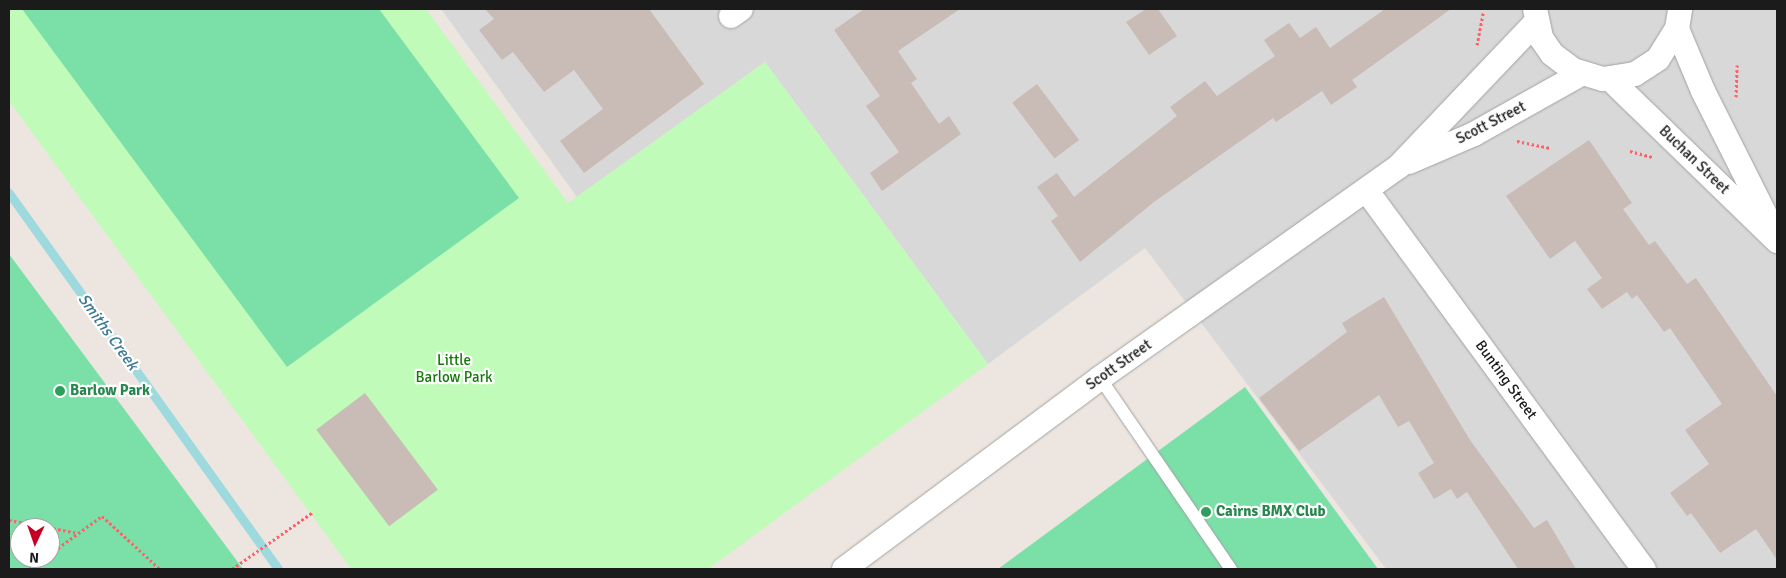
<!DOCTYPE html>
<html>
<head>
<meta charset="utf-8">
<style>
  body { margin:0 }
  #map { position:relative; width:1786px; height:578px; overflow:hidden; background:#ede6e0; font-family:Signika,sans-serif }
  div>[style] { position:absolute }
  .residential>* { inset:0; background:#d9d8d8 }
  .park>* { inset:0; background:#c0fbb9 }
  .pitch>* { inset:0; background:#7ae0a7 }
  .stream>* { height:9px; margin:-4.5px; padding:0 4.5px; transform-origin:4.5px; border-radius:4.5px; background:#9edadd }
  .building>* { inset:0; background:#c9bbb6; transform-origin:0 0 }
  .path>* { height:3px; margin-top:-1.5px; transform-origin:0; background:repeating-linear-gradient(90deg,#ff606b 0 2.5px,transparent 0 5px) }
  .roads { filter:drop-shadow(0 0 1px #a2a2a2) drop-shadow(0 0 1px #a2a2a2) }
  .service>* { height:12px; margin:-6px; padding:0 6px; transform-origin:6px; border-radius:6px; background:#fff }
  .minor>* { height:24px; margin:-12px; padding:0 12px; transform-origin:12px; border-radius:12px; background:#fff }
  .dots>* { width:14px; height:14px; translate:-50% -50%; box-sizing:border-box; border:2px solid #fff; border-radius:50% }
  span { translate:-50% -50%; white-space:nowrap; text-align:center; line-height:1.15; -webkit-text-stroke:4.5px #fff; paint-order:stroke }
  .street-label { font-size:15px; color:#1b1b1b }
  .park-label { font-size:15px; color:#127b07 }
  .leisure-label { font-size:15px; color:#27864d; font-weight:700 }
  .left { translate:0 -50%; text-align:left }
  .water-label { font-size:16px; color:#3d7a96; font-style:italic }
  .frame { position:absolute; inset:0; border:10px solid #1b1b1b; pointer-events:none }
  .north { position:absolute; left:10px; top:518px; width:50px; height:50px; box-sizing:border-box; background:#fff; border:1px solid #a4a4a4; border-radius:50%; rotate:183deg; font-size:14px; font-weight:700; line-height:20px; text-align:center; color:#1b1b1b }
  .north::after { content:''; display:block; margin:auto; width:18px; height:22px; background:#c60023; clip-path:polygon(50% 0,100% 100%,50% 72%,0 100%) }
</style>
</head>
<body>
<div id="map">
  <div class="residential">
    <div style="clip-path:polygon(441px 9px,1777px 9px,1777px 569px,1386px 569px,1145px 248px,988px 364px,765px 62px,577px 197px)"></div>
  </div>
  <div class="park">
    <div style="clip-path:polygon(9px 9px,426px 9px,568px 203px,765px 62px,988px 364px,708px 569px,351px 569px,9px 101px)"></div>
  </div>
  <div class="pitch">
    <div style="clip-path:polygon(22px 9px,379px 9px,519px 198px,287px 367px)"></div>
    <div style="clip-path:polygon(evenodd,9px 254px,243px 569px,9px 569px,9px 254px,20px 528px,50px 528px,50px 558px,20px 558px,20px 528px)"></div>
    <div style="clip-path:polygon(1245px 387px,1378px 569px,998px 569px)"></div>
  </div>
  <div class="stream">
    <div style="left:9px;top:193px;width:462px;rotate:54.4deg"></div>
  </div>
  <div class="building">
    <div style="clip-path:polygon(485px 9px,649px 9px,704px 84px,584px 173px,560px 141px,603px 109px,574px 70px,544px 92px,513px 52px,502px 60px,479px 30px,494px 19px)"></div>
    <div style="clip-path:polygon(864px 9px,960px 9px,898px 51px,917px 79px,911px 83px,939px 124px,949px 116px,961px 134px,882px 191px,870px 173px,899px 152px,866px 106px,880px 96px,834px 30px)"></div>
    <div style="clip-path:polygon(1146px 9px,1158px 9px,1177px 36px,1149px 55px,1126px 22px)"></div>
    <div style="clip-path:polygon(1385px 9px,1451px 9px,1352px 80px,1357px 87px,1331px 105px,1322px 91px,1276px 122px,1273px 118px,1154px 202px,1080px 262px,1051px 221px,1058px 216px,1037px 187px,1057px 173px,1074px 197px,1177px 116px,1170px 107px,1205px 81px,1217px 96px,1275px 56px,1264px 40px,1289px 23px,1300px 38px,1316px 27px,1330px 48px)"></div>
    <div style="left:1037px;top:84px;width:70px;height:31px;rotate:53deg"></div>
    <div style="clip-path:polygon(1589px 140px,1632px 203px,1623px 209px,1649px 245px,1655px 241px,1687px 284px,1696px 278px,1777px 396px,1777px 560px,1756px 529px,1720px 553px,1691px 513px,1687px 516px,1670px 493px,1709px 464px,1685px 430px,1722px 404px,1670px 328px,1664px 332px,1637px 295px,1632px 299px,1627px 292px,1602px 309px,1587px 289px,1602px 278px,1575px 241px,1550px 259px,1506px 196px)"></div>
    <div style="clip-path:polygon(1384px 297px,1470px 440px,1534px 528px,1547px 520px,1576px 569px,1518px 569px,1467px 492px,1457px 499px,1451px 489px,1434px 499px,1418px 473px,1434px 463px,1409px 421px,1398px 427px,1379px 395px,1299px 451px,1259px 398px,1347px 332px,1342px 323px)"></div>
    <div style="left:365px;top:393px;width:121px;height:61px;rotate:53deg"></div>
  </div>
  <div class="path">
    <div style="left:1477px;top:45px;width:33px;rotate:-79deg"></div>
    <div style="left:1736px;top:97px;width:32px;rotate:-88deg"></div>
    <div style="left:1517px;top:141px;width:34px;rotate:12deg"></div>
    <div style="left:1630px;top:151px;width:23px;rotate:15deg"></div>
    <div style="left:9px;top:520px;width:70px;rotate:10.7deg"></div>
    <div style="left:50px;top:554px;width:64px;rotate:-36.2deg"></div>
    <div style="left:102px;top:516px;width:79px;rotate:42.4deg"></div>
    <div style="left:29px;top:569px;width:19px;rotate:-36deg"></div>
    <div style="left:232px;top:569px;width:99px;rotate:-35.1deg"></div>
  </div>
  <div class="roads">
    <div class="service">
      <div style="left:1100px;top:378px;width:232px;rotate:55.6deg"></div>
    </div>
    <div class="minor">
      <div style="left:1535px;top:9px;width:30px;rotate:78deg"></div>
      <div style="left:1541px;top:38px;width:19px;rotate:55deg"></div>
      <div style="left:1552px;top:54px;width:26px;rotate:37deg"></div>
      <div style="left:1573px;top:70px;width:31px;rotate:17deg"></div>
      <div style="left:1603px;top:79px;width:32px;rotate:-9deg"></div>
      <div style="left:1635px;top:74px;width:27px;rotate:-33deg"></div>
      <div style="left:1658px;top:59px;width:36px;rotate:-58deg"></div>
      <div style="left:1677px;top:29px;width:20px;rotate:-81deg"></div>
      <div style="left:731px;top:16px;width:12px;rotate:-35deg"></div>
      <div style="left:1677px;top:29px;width:67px;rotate:67.2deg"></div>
      <div style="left:1703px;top:91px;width:153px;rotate:63.3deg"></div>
      <div style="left:1610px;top:79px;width:233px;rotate:44.1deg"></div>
      <div style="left:1409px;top:162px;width:71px;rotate:-23.3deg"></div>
      <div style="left:1474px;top:134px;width:123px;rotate:-29.3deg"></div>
      <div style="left:1367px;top:191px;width:469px;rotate:53.8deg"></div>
      <div style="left:844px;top:569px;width:319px;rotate:-36.7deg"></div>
      <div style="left:1100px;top:378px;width:367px;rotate:-35.3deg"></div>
      <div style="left:1399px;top:166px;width:199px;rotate:-46.4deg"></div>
    </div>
  </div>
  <div class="dots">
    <div style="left:60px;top:391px;background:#2e9e5b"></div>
    <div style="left:1206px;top:512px;background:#2e9e5b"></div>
  </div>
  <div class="street-label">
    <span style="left:1491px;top:123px;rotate:-27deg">Scott Street</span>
    <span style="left:1694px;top:160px;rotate:44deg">Buchan Street</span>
    <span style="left:1119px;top:365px;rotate:-35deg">Scott Street</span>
    <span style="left:1506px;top:380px;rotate:54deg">Bunting Street</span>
  </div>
  <div class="park-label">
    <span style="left:454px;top:369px">Little<br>Barlow Park</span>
  </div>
  <div class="leisure-label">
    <span class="left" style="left:70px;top:391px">Barlow Park</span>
    <span class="left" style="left:1216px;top:512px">Cairns BMX Club</span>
  </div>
  <div class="water-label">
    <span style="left:108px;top:332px;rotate:54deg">Smiths Creek</span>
  </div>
  <div class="frame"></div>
  <div class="north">N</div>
</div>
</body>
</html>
